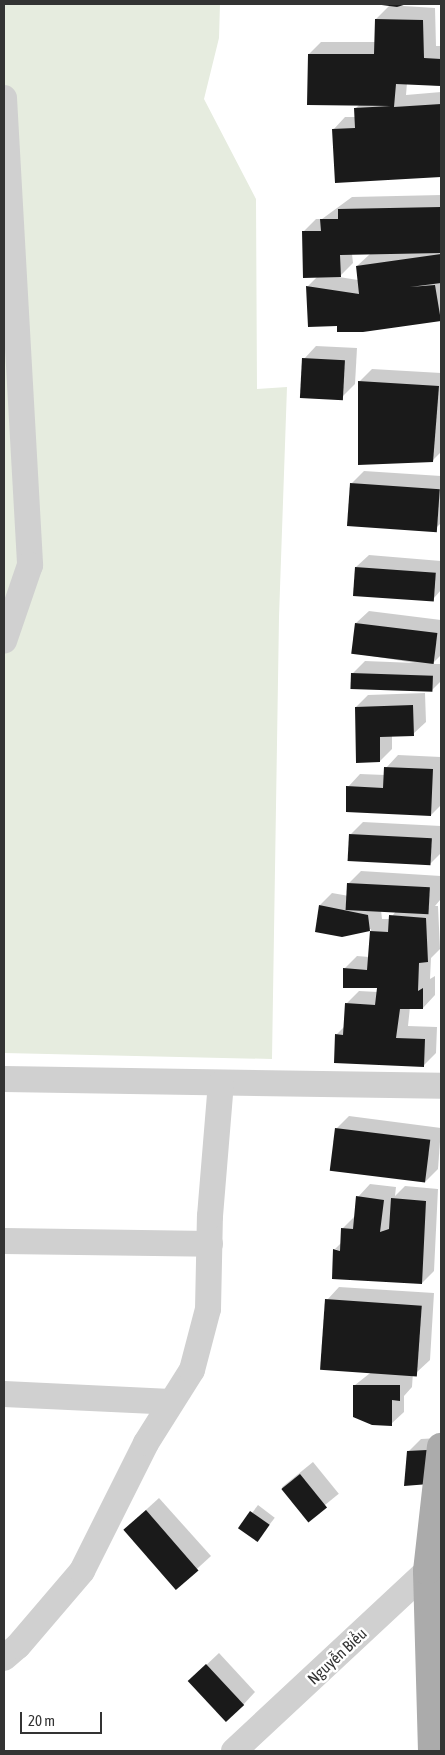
<!DOCTYPE html>
<html>
<head>
<meta charset="utf-8">
<style>
  body { margin:0 }
  #map { position:relative; width:445px; height:1755px; overflow:hidden; background:#fff; font-family:"Asap Condensed",sans-serif }
  div>[style] { position:absolute }
  .green>* { inset:0; background:#e6ecdf }
  .shadow>* { inset:0; background:#0003; transform-origin:0 0 }
  .building>* { inset:0; background:#1a1a1a; transform-origin:0 0 }
  .minor>* { height:26px; margin:-13px; padding:0 13px; transform-origin:13px; border-radius:13px; background:#d0d0d0 }
  .major>* { height:28px; margin:-14px; padding:0 14px; transform-origin:14px; border-radius:14px; background:#ababab }
  span { translate:-50% -50%; white-space:nowrap; text-align:center; line-height:1.15; -webkit-text-stroke:5px #fff; paint-order:stroke }
  .street-label { font-size:16px; color:#333 }
  .frame { position:absolute; inset:0; border:5px solid #333; pointer-events:none }
  .scale { position:absolute; left:20px; top:1712px; width:82px; height:22px; box-sizing:border-box; border:2px solid #333; border-top:0; padding-left:6px; font-size:15px; line-height:18px; white-space:nowrap; color:#333; -webkit-text-stroke:4px #fff; paint-order:stroke }
</style>
</head>
<body>
<div id="map">
  <div class="green">
    <div style="clip-path:polygon(4px 4px,220px 4px,219px 38px,204px 99px,256px 199px,257px 389px,287px 387px,279px 617px,272px 1059px,4px 1053px)"></div>
  </div>
  <div class="shadow">
    <div style="clip-path:polygon(373px 4px,435px 8px,436px 46px,441px 46px,441px 86px,407px 83px,406px 95px,441px 92px,441px 175px,336px 181px,333px 130px,345px 117px,355px 117px,355px 109px,360px 104px,309px 54px,321px 42px,376px 42px,376px 19px,390px 5px)"></div>
    <div style="clip-path:polygon(evenodd,441px 195px,441px 318px,338px 325px,307px 287px,318px 276px,303px 232px,316px 219px,322px 219px,352px 197px,441px 195px,352px 254px,370px 254px,357px 266px,358px 280px,339px 277px,353px 263px,352px 254px)"></div>
    <div style="clip-path:polygon(316px 346px,357px 348px,355px 384px,342px 397px,304px 359px)"></div>
    <div style="clip-path:polygon(372px 369px,441px 373px,441px 452px,433px 460px,359px 382px)"></div>
    <div style="clip-path:polygon(364px 471px,441px 476px,441px 523px,437px 527px,352px 483px)"></div>
    <div style="clip-path:polygon(369px 555px,441px 561px,441px 590px,434px 598px,356px 567px)"></div>
    <div style="clip-path:polygon(369px 611px,441px 620px,441px 655px,432px 664px,441px 664px,441px 681px,432px 690px,352px 674px,365px 661px,415px 663px,353px 653px,356px 623px)"></div>
    <div style="clip-path:polygon(425px 693px,426px 722px,413px 734px,392px 735px,392px 749px,380px 761px,356px 707px,368px 695px)"></div>
    <div style="clip-path:polygon(398px 755px,441px 757px,441px 805px,431px 815px,348px 787px,360px 774px,385px 775px,386px 768px)"></div>
    <div style="clip-path:polygon(363px 822px,441px 826px,441px 853px,430px 864px,351px 834px)"></div>
    <div style="clip-path:polygon(evenodd,361px 871px,441px 876px,440px 900px,435px 906px,438px 906px,440px 949px,431px 958px,430px 979px,435px 976px,435px 995px,423px 1008px,410px 1007px,408px 1026px,437px 1027px,436px 1053px,423px 1066px,336px 1035px,344px 1027px,346px 1004px,359px 991px,378px 992px,378px 987px,344px 969px,357px 956px,369px 957px,371px 929px,342px 935px,320px 905px,332px 893px,349px 896px,348px 884px,361px 871px,381px 910px,396px 911px,390px 919px,382px 919px,381px 910px)"></div>
    <div style="clip-path:polygon(349px 1116px,441px 1128px,438px 1169px,425px 1182px,336px 1129px)"></div>
    <div style="clip-path:polygon(370px 1184px,396px 1187px,395px 1196px,405px 1186px,438px 1189px,434px 1271px,422px 1283px,335px 1249px,342px 1242px,342px 1229px,355px 1216px,358px 1197px)"></div>
    <div style="clip-path:polygon(339px 1287px,434px 1293px,430px 1360px,417px 1372px,413px 1372px,412px 1387px,404px 1396px,404px 1412px,391px 1424px,355px 1385px,374px 1370px,327px 1300px)"></div>
    <div style="clip-path:polygon(439px 1438px,441px 1470px,408px 1452px,421px 1439px)"></div>
    <div style="left:313px;top:1462px;width:41px;height:40px;rotate:51deg"></div>
    <div style="clip-path:polygon(159px 1498px,211px 1556px,176px 1588px,137px 1518px)"></div>
    <div style="left:258px;top:1505px;width:21px;height:30px;rotate:37deg"></div>
    <div style="clip-path:polygon(219px 1653px,255px 1692px,243px 1705px,202px 1669px)"></div>
  </div>
  <div class="building">
    <div style="clip-path:polygon(374px 4px,407px 4px,397px 7px)"></div>
    <div style="clip-path:polygon(375px 19px,423px 20px,424px 58px,441px 59px,441px 86px,396px 84px,394px 107px,441px 104px,441px 177px,335px 183px,332px 129px,355px 128px,354px 108px,391px 106px,307px 105px,308px 54px,374px 54px)"></div>
    <div style="clip-path:polygon(441px 207px,441px 253px,340px 255px,341px 277px,303px 278px,302px 231px,321px 231px,320px 219px,338px 219px,338px 209px)"></div>
    <div style="clip-path:polygon(441px 254px,441px 283px,410px 287px,435px 285px,441px 321px,363px 332px,337px 332px,337px 326px,308px 327px,306px 286px,359px 294px,356px 266px)"></div>
    <div style="left:302px;top:358px;width:43px;height:40px;rotate:3deg"></div>
    <div style="clip-path:polygon(358px 381px,439px 386px,433px 462px,358px 465px)"></div>
    <div style="left:350px;top:483px;width:90px;height:43px;rotate:4deg"></div>
    <div style="left:355px;top:567px;width:81px;height:29px;rotate:4deg"></div>
    <div style="left:355px;top:623px;width:83px;height:31px;rotate:7deg"></div>
    <div style="left:351px;top:673px;width:82px;height:16px;rotate:2deg"></div>
    <div style="clip-path:polygon(413px 705px,414px 736px,380px 737px,380px 762px,356px 763px,355px 707px)"></div>
    <div style="clip-path:polygon(384px 767px,433px 769px,431px 816px,346px 812px,346px 786px,383px 788px)"></div>
    <div style="left:349px;top:834px;width:83px;height:27px;rotate:3deg"></div>
    <div style="left:347px;top:883px;width:83px;height:27px;rotate:3deg"></div>
    <div style="clip-path:polygon(319px 905px,368px 915px,370px 931px,342px 937px,315px 932px)"></div>
    <div style="clip-path:polygon(389px 915px,426px 918px,428px 962px,419px 963px,418px 991px,423px 988px,423px 1009px,400px 1009px,396px 1038px,425px 1039px,424px 1067px,334px 1063px,335px 1034px,343px 1035px,345px 1003px,375px 1005px,377px 988px,343px 988px,343px 968px,367px 970px,370px 931px,388px 932px)"></div>
    <div style="left:335px;top:1128px;width:96px;height:43px;rotate:7deg"></div>
    <div style="clip-path:polygon(356px 1196px,384px 1200px,380px 1232px,389px 1229px,391px 1198px,426px 1201px,422px 1284px,332px 1279px,333px 1249px,340px 1251px,341px 1228px,353px 1229px)"></div>
    <div style="left:325px;top:1299px;width:97px;height:71px;rotate:4deg"></div>
    <div style="clip-path:polygon(353px 1385px,400px 1385px,400px 1401px,392px 1400px,392px 1426px,372px 1425px,353px 1417px)"></div>
    <div style="clip-path:polygon(427px 1450px,429px 1484px,404px 1486px,407px 1451px)"></div>
    <div style="left:300px;top:1474px;width:43px;height:24px;rotate:51deg"></div>
    <div style="left:146px;top:1510px;width:80px;height:30px;rotate:49deg"></div>
    <div style="left:250px;top:1511px;width:24px;height:21px;rotate:35deg"></div>
    <div style="left:206px;top:1664px;width:56px;height:25px;rotate:47deg"></div>
  </div>
  <div class="minor">
    <div style="left:4px;top:98px;width:468px;rotate:86.8deg"></div>
    <div style="left:30px;top:565px;width:80px;rotate:108.9deg"></div>
    <div style="left:4px;top:1079px;width:437px;rotate:0.9deg"></div>
    <div style="left:4px;top:1241px;width:206px;rotate:0.8deg"></div>
    <div style="left:4px;top:1394px;width:167px;rotate:2.7deg"></div>
    <div style="left:4px;top:1658px;width:18px;rotate:-41deg"></div>
    <div style="left:18px;top:1646px;width:99px;rotate:-49.5deg"></div>
    <div style="left:82px;top:1571px;width:143px;rotate:-63.4deg"></div>
    <div style="left:146px;top:1443px;width:86px;rotate:-57.8deg"></div>
    <div style="left:192px;top:1370px;width:63px;rotate:-75.3deg"></div>
    <div style="left:208px;top:1309px;width:93px;rotate:-88.8deg"></div>
    <div style="left:210px;top:1216px;width:133px;rotate:-85.3deg"></div>
    <div style="left:234px;top:1751px;width:264px;rotate:-43deg"></div>
    <div style="left:427px;top:1571px;width:16px;rotate:-30deg"></div>
  </div>
  <div class="major">
    <div style="left:432px;top:1751px;width:180px;rotate:-91.6deg"></div>
    <div style="left:427px;top:1571px;width:125px;rotate:-83.6deg"></div>
  </div>
  <div class="street-label">
    <span style="left:337px;top:1656px;rotate:-43deg">Nguyễn Biểu</span>
  </div>
  <div class="frame"></div>
  <div class="scale">20 m</div>
</div>
</body>
</html>
